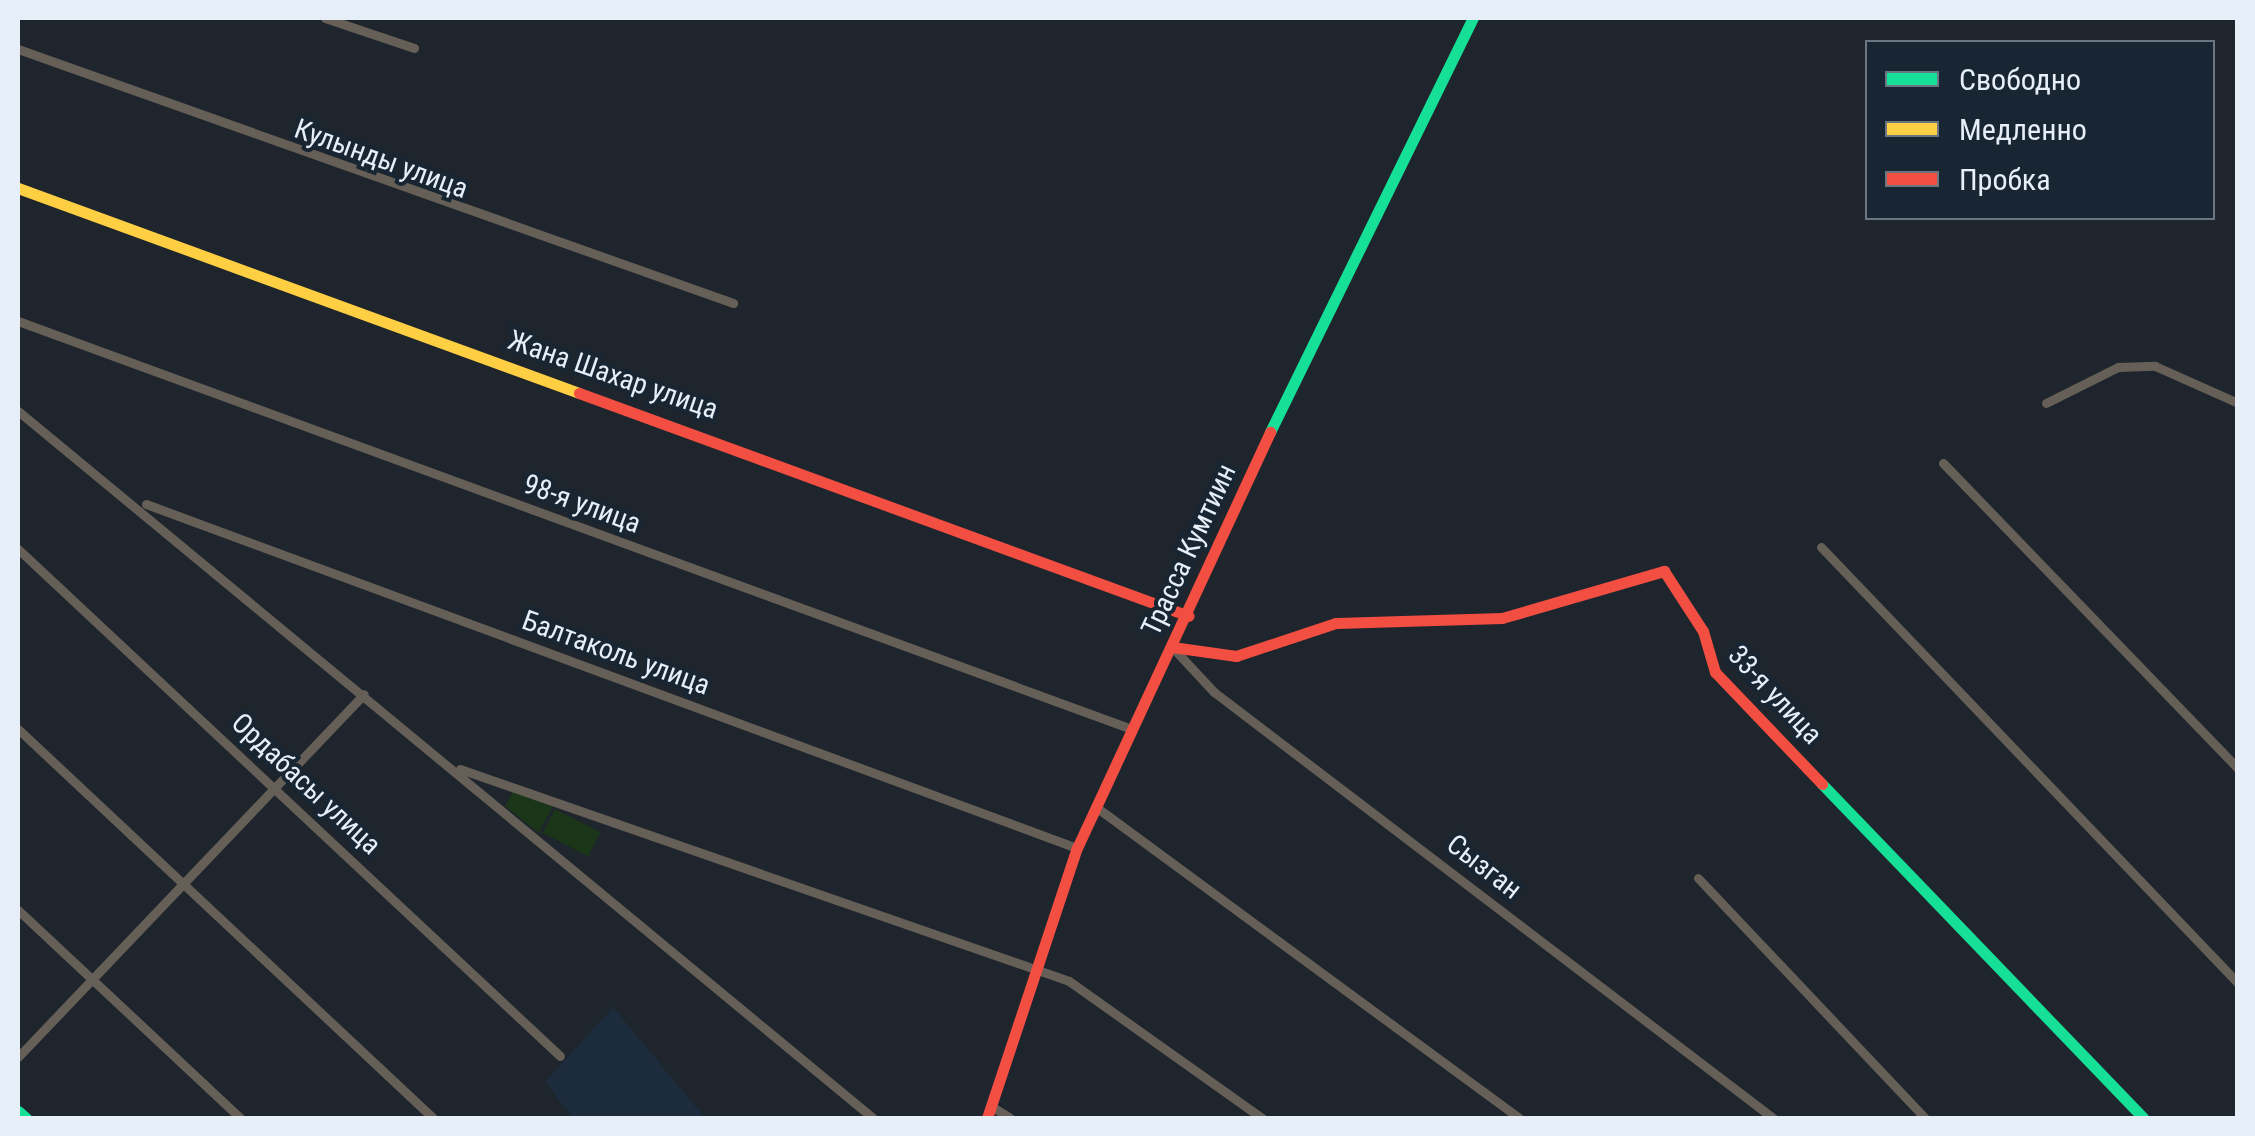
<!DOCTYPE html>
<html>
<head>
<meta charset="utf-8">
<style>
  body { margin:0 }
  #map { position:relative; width:2255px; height:1136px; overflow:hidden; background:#1e252c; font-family:"Roboto Condensed",sans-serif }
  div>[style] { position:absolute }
  .built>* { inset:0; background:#1c2c3c }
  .green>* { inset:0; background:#1b3518; transform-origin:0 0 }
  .street>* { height:9px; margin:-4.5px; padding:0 4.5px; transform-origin:4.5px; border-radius:4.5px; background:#655f57 }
  .fast>* { height:11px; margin:-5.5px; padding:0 5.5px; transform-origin:5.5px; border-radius:5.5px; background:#16e098 }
  .slow>* { height:11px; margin:-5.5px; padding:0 5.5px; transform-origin:5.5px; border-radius:5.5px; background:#ffcf43 }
  .jam>* { height:11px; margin:-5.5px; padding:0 5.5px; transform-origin:5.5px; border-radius:5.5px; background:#f24e42 }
  span { translate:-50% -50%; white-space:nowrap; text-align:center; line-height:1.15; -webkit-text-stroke:8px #182532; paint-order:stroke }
  .street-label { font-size:28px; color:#e6eff8 }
  .frame { position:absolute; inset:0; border:20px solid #e6eff8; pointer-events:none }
  .legend { position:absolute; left:1865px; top:40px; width:350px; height:180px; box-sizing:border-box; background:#182532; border:2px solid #6a7681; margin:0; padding:12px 18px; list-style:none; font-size:30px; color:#e6eff8 }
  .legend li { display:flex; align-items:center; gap:20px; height:50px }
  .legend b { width:50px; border:2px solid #6a7681 }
</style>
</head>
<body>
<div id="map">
  <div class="built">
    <div style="clip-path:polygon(613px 1007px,705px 1118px,573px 1118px,545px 1082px)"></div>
  </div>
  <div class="green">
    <div style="clip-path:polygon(513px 791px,554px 804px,539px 833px,505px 806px)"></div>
    <div style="left:555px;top:809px;width:51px;height:27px;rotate:27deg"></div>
  </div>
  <div class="street">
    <div style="left:325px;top:18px;width:94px;rotate:18.6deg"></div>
    <div style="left:18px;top:49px;width:759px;rotate:19.56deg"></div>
    <div style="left:18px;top:321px;width:1186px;rotate:20.12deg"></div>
    <div style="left:2046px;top:403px;width:80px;rotate:-26.6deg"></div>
    <div style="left:2118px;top:367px;width:37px;rotate:-2deg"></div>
    <div style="left:2155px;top:366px;width:91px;rotate:24deg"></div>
    <div style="left:18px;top:411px;width:1109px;rotate:39.59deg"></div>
    <div style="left:1943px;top:463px;width:424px;rotate:46deg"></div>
    <div style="left:146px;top:504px;width:993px;rotate:20.28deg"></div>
    <div style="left:1821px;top:547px;width:603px;rotate:46.28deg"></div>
    <div style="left:18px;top:549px;width:742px;rotate:43.09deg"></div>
    <div style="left:1172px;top:647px;width:62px;rotate:47deg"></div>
    <div style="left:1214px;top:692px;width:703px;rotate:37.31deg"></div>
    <div style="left:18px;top:729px;width:569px;rotate:43.15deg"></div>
    <div style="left:460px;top:769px;width:645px;rotate:19.19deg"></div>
    <div style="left:1069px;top:981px;width:237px;rotate:35.4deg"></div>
    <div style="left:1096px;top:807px;width:525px;rotate:36.32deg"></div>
    <div style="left:1698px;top:878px;width:330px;rotate:46.6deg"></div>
    <div style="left:18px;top:910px;width:304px;rotate:43.1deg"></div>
    <div style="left:18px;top:1057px;width:501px;rotate:-46.37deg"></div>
    <div style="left:991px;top:1106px;width:22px;rotate:32deg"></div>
  </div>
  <div class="fast">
    <div style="left:1270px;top:432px;width:461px;rotate:-63.9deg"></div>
    <div style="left:1822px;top:784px;width:463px;rotate:46.1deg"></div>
    <div style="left:18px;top:1111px;width:11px;rotate:41deg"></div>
  </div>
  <div class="slow">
    <div style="left:18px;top:188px;width:597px;rotate:20.07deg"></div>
  </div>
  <div class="jam">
    <div style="left:579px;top:393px;width:649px;rotate:20.08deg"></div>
    <div style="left:1172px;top:647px;width:65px;rotate:8deg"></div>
    <div style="left:1236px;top:656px;width:105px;rotate:-18.3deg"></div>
    <div style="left:1336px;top:623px;width:166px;rotate:-1.7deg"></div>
    <div style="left:1502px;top:618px;width:169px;rotate:-16.2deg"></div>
    <div style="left:1664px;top:571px;width:72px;rotate:57deg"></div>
    <div style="left:1703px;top:631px;width:43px;rotate:73.7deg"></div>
    <div style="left:1715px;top:672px;width:155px;rotate:46.3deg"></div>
    <div style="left:987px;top:1118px;width:285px;rotate:-71.6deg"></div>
    <div style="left:1077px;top:848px;width:459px;rotate:-65.1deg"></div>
  </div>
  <div class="street-label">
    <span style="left:381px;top:159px;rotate:20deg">Кулынды улица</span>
    <span style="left:613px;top:375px;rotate:19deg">Жана Шахар улица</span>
    <span style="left:582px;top:504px;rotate:20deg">98-я улица</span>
    <span style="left:1189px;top:550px;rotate:-65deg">Трасса Кумтиин</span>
    <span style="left:616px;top:653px;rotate:20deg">Балтаколь улица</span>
    <span style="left:1775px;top:695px;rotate:47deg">33-я улица</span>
    <span style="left:306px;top:784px;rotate:43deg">Ордабасы улица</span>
    <span style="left:1484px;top:867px;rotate:38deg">Сызган</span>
  </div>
  <div class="frame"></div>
  <ul class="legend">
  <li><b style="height:12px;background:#16e098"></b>Свободно</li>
  <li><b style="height:12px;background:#ffcf43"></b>Медленно</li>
  <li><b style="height:12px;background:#f24e42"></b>Пробка</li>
  </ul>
</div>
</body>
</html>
